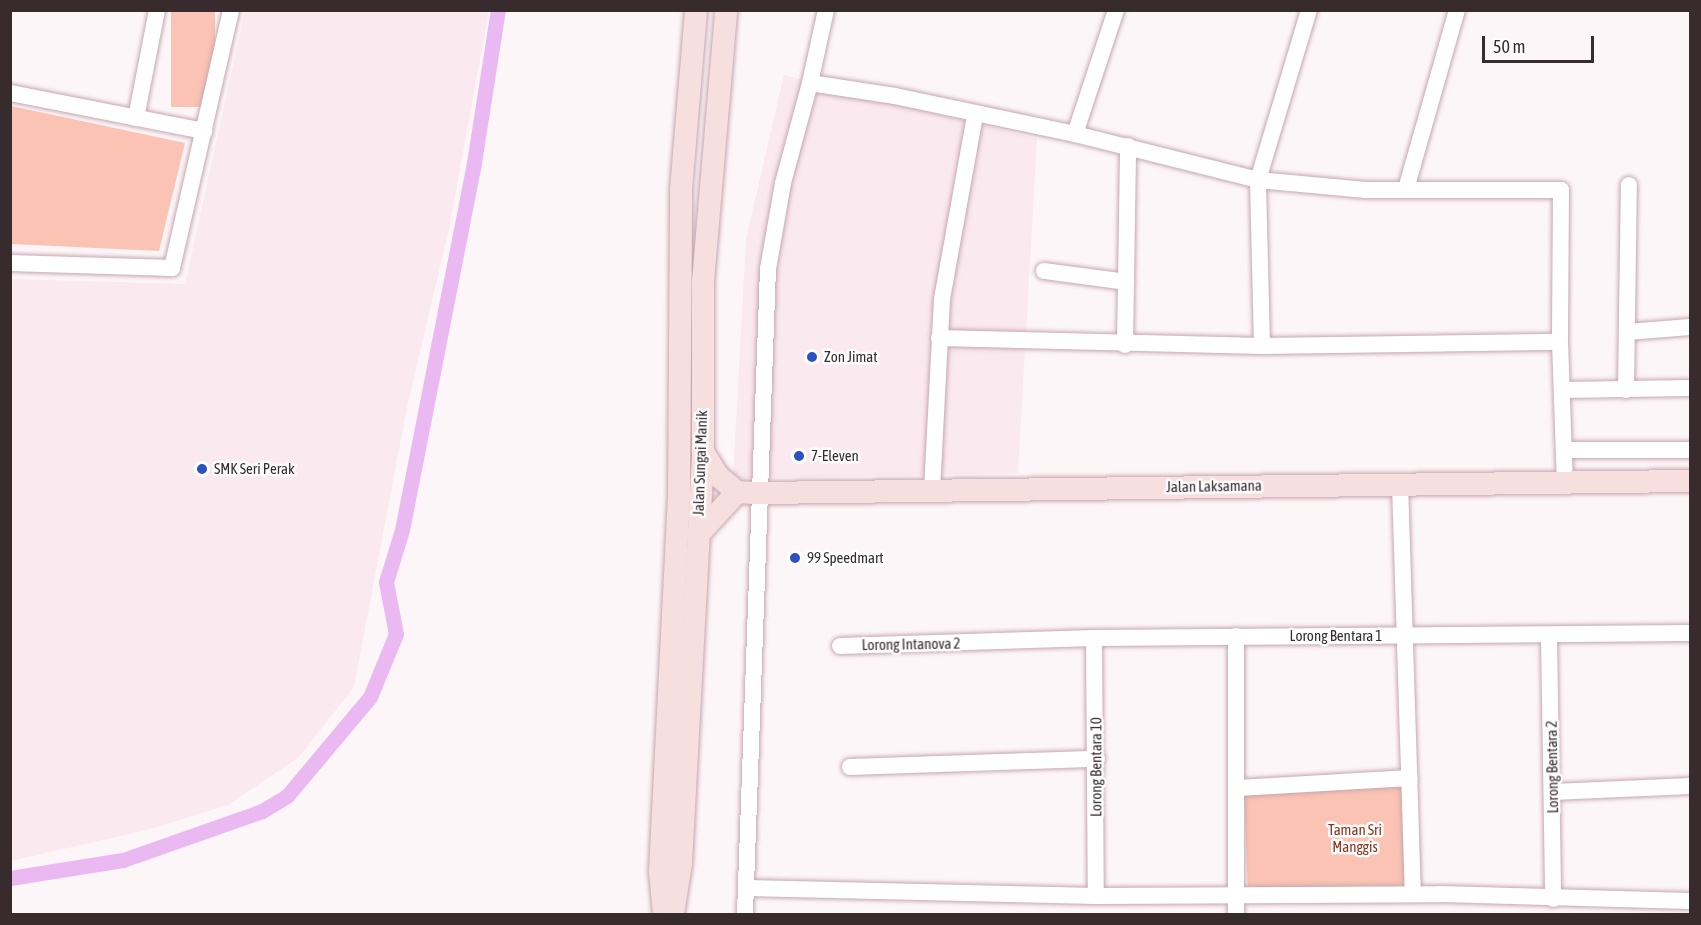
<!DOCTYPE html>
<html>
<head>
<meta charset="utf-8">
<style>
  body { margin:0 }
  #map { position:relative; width:1701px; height:925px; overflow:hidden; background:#fdf6f8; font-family:"Asap Condensed",sans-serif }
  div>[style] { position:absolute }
  .built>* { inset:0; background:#fae9ee }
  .green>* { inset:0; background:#fac3b3; transform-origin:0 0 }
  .canal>* { height:15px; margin:-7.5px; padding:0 7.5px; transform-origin:7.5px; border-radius:7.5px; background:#eab9f2 }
  .roads { filter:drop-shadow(0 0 2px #c6a7b0) drop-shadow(0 0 2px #c6a7b0) }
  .street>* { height:16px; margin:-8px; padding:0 8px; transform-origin:8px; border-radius:8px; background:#fff }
  .secondary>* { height:22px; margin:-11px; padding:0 11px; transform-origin:11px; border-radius:11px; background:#f7dedf }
  .dots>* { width:16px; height:16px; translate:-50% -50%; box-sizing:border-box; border:3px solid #fff; border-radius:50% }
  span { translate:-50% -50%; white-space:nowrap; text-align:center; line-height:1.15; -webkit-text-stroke:5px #fff; paint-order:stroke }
  .poi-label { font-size:15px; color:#372b2e }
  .left { translate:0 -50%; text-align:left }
  .street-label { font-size:15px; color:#372b2e }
  .park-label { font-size:15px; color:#8c351c }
  .frame { position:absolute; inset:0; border:12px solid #372b2e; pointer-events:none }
  .scale { position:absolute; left:1482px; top:36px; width:112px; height:27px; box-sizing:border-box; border:3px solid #372b2e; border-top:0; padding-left:8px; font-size:18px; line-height:21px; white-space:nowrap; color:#372b2e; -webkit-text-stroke:4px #fff; paint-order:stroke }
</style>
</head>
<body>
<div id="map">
  <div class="built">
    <div style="clip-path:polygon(245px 11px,489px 11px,449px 229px,407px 407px,354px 687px,299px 757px,228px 805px,147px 830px,11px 861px,11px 279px,185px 284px)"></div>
    <div style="clip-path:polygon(784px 75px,1037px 139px,1018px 473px,733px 478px,746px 239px)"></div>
  </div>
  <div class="green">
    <div style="left:171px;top:11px;width:44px;height:96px"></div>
    <div style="clip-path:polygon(11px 106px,185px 143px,159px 251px,11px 244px)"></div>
    <div style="left:1405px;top:783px;width:106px;height:161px;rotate:88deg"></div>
  </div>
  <div class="canal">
    <div style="left:10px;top:878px;width:114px;rotate:-9.1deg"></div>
    <div style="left:123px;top:860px;width:147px;rotate:-19.4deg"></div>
    <div style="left:262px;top:811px;width:29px;rotate:-31deg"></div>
    <div style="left:287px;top:796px;width:129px;rotate:-50deg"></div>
    <div style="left:370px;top:697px;width:68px;rotate:-67.6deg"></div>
    <div style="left:396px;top:634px;width:53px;rotate:-100.9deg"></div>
    <div style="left:386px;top:582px;width:54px;rotate:-72.9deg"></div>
    <div style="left:402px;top:530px;width:368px;rotate:-78.9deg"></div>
    <div style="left:473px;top:169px;width:161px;rotate:-81.1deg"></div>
  </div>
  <div class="roads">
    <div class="street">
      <div style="left:826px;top:10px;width:75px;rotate:102.4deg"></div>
      <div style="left:810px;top:83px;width:86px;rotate:8.7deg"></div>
      <div style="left:895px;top:96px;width:184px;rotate:11.9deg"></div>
      <div style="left:1075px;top:134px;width:189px;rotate:14.1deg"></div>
      <div style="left:1258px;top:180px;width:108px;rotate:5.3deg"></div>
      <div style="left:1366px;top:190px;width:195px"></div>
      <div style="left:1561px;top:190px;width:152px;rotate:90.4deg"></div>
      <div style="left:1560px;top:342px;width:140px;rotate:88deg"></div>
      <div style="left:10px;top:93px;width:198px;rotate:11.1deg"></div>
      <div style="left:136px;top:118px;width:110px;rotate:-79deg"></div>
      <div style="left:1075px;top:134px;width:131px;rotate:-71.7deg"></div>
      <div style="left:1406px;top:189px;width:186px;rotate:-74.1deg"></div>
      <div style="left:10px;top:263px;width:162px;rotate:1.8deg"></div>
      <div style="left:172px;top:268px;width:265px;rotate:-77.1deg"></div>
      <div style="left:1044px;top:271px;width:83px;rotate:7.6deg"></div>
      <div style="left:1627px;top:332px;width:63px;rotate:-4.5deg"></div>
      <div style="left:939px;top:338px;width:323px;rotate:1.4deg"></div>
      <div style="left:1262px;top:346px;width:298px;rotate:-0.8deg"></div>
      <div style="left:1125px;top:345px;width:199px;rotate:-89.1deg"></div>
      <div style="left:1262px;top:346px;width:166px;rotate:-91.4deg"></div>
      <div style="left:1258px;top:180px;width:177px;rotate:-73.3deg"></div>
      <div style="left:1562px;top:390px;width:128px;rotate:-0.9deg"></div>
      <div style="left:1626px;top:390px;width:205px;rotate:-89.2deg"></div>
      <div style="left:1564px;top:450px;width:126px"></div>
      <div style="left:1400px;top:484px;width:410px;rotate:88.2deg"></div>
      <div style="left:932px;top:490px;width:191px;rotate:-87deg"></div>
      <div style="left:942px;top:299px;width:187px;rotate:-79.8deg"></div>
      <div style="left:1549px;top:635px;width:264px;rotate:89.1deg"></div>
      <div style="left:1236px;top:636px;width:278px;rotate:90deg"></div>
      <div style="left:1094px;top:638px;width:258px;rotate:89.6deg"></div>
      <div style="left:840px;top:646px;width:254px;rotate:-1.8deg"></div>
      <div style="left:1094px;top:638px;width:596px;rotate:-0.48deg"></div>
      <div style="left:850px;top:767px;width:247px;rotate:-1.9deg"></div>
      <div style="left:1238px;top:788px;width:172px;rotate:-3.3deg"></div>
      <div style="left:1553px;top:792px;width:137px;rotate:-2.5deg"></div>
      <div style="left:746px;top:888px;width:350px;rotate:1.3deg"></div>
      <div style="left:1096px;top:896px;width:344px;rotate:-0.3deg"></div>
      <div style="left:1440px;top:894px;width:250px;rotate:1.6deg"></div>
      <div style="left:745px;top:914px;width:645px;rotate:-87.96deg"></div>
      <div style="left:768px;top:269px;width:87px;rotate:-80.1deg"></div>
      <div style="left:783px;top:183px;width:104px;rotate:-74.9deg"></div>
    </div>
    <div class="secondary">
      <div style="left:703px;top:452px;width:28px;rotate:58deg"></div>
      <div style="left:718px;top:476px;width:25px;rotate:40deg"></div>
      <div style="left:737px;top:492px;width:22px;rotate:3deg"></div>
      <div style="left:759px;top:493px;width:931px;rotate:-0.74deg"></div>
      <div style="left:697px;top:536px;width:59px;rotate:-47.7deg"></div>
      <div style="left:664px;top:914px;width:43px;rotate:-95.3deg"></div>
      <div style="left:660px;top:871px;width:373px;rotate:-87.1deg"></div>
      <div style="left:679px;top:498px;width:308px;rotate:-89.6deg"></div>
      <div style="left:681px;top:190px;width:181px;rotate:-85.2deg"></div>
      <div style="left:673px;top:914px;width:52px;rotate:-81.1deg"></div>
      <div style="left:681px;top:863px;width:412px;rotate:-86.9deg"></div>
      <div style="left:703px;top:452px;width:171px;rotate:-90deg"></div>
      <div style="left:703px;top:281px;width:272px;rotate:-85.1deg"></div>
    </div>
  </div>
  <div class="dots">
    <div style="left:812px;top:357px;background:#2d51c1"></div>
    <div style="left:799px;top:456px;background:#2d51c1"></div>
    <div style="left:202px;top:469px;background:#2d51c1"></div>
    <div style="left:795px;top:558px;background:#2d51c1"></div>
  </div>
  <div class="poi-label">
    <span class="left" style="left:824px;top:357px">Zon Jimat</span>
    <span class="left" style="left:811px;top:456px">7-Eleven</span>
    <span class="left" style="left:214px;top:469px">SMK Seri Perak</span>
    <span class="left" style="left:807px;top:558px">99 Speedmart</span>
  </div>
  <div class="street-label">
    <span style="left:700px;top:463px;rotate:-88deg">Jalan Sungai Manik</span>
    <span style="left:1214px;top:486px;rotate:-1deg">Jalan Laksamana</span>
    <span style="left:1336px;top:636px">Lorong Bentara 1</span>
    <span style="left:911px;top:644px;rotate:-1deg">Lorong Intanova 2</span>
    <span style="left:1096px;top:767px;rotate:-90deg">Lorong Bentara 10</span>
    <span style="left:1552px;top:767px;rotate:-91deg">Lorong Bentara 2</span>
  </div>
  <div class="park-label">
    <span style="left:1355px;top:838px">Taman Sri<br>Manggis</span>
  </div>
  <div class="frame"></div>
  <div class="scale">50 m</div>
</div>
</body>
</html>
